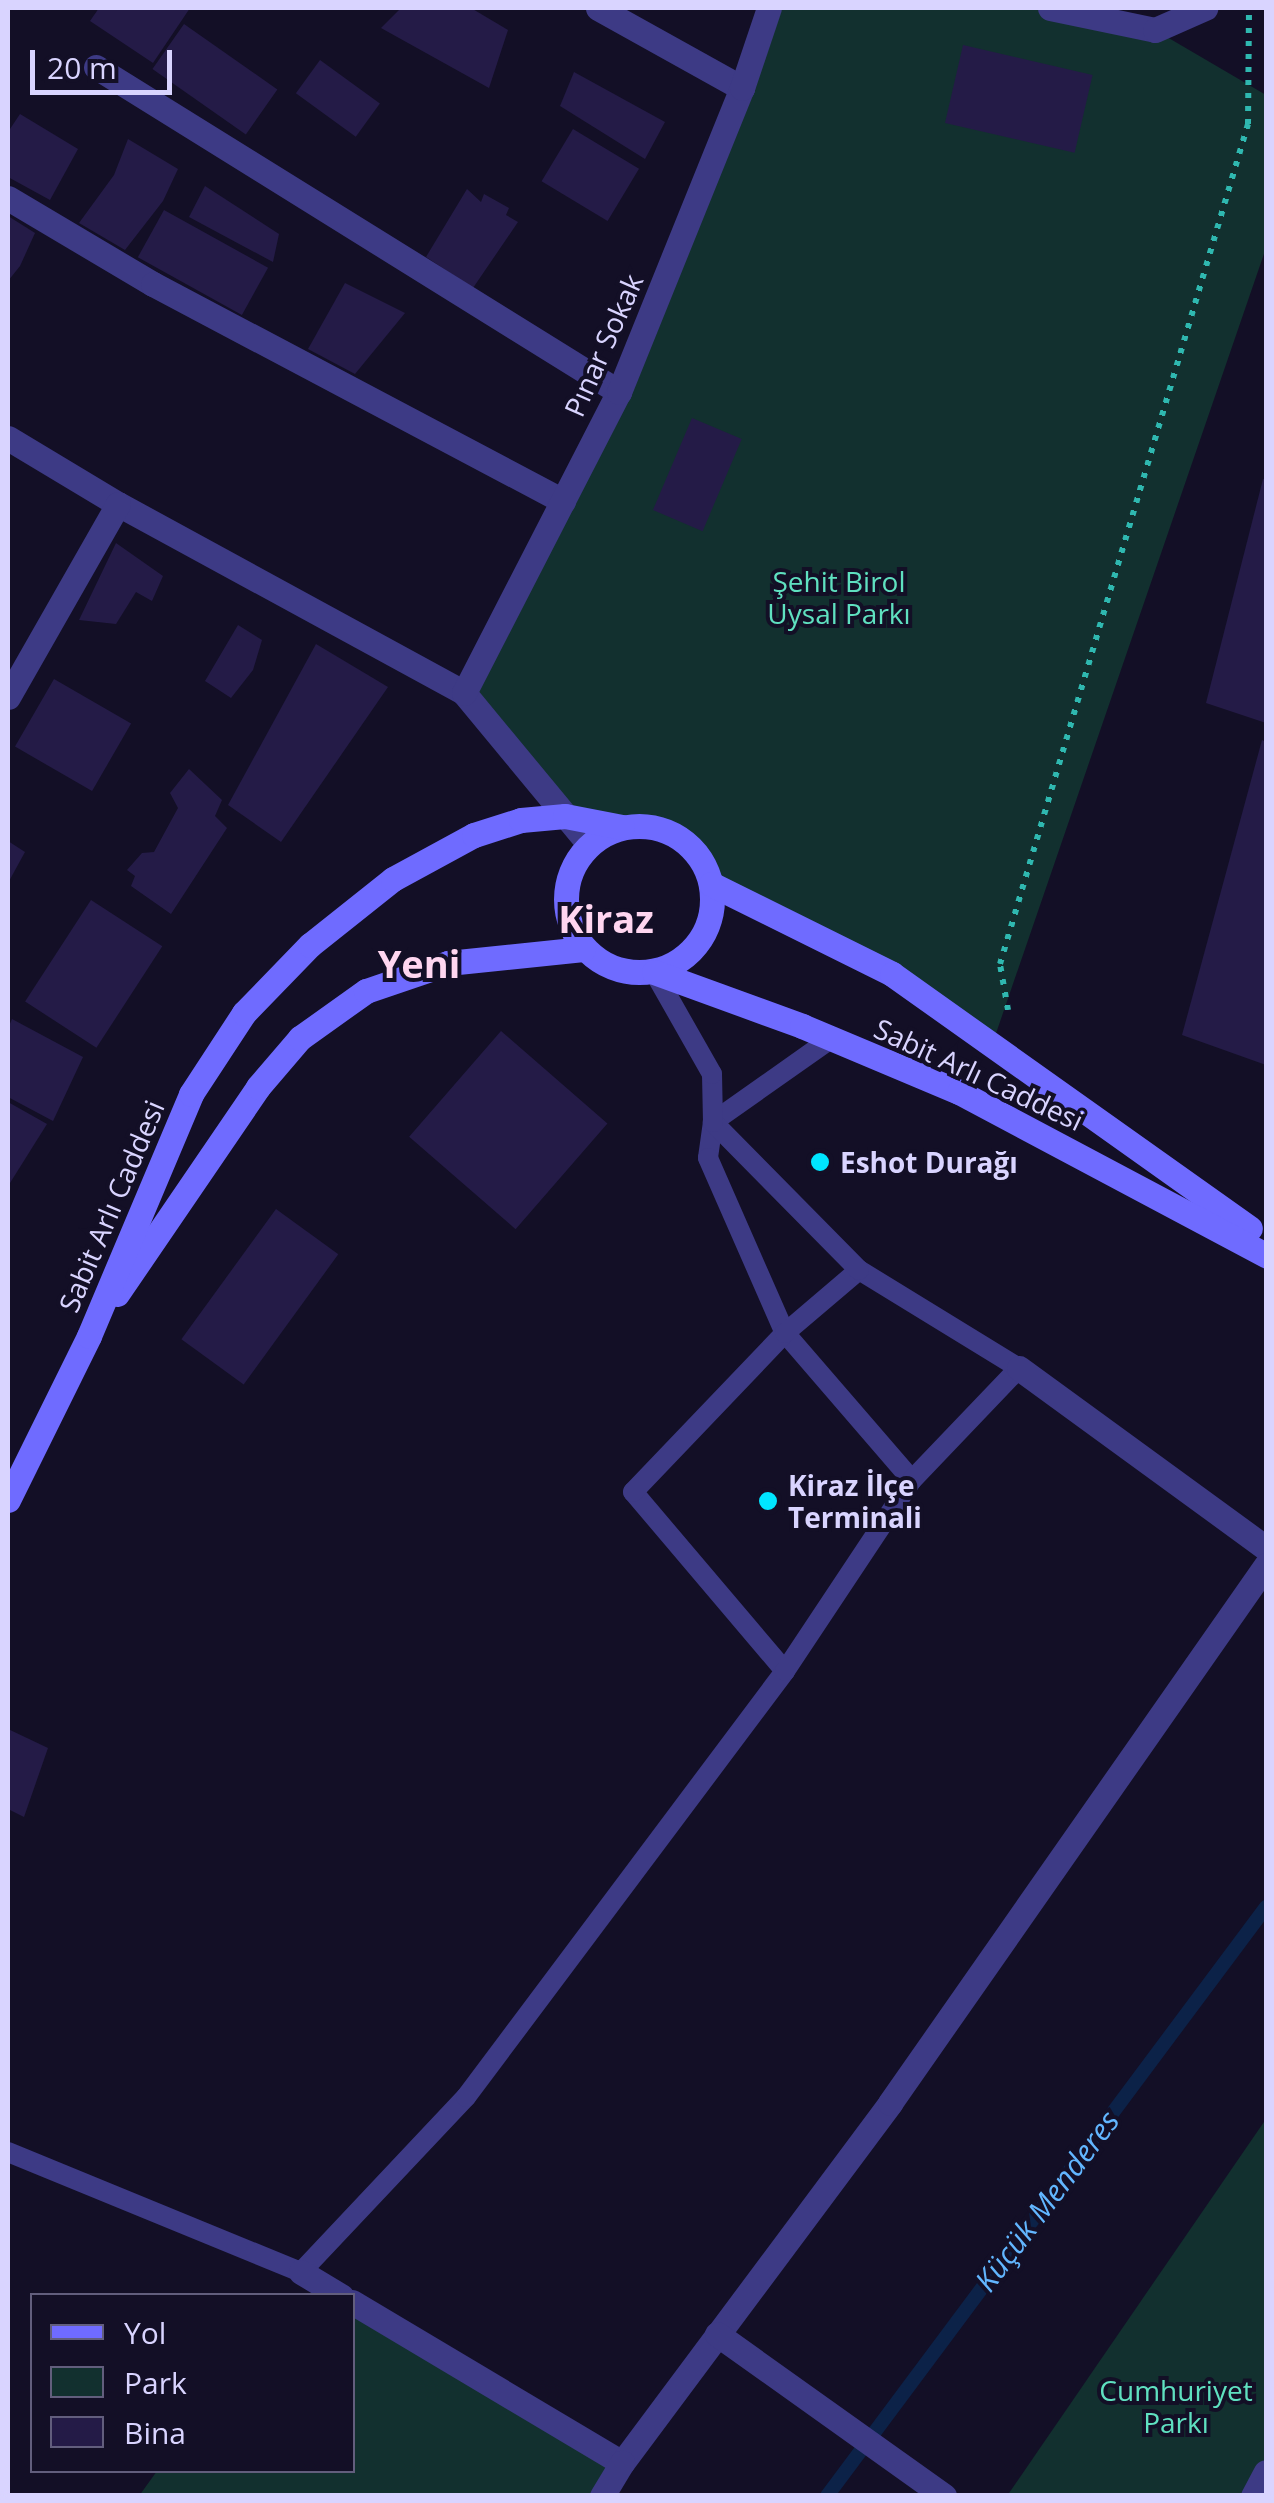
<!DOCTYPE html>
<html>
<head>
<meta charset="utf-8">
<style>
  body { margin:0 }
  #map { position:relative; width:1274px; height:2503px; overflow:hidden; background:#130f26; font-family:"Open Sans",sans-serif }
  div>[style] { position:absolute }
  .green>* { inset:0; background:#12302f }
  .stream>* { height:14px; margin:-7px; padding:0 7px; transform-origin:7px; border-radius:7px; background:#0c2248 }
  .building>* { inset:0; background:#241b47; transform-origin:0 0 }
  .path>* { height:6px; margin-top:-3px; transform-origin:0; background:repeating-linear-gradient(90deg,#2fb8b0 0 5px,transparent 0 13px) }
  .service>* { height:20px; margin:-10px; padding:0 10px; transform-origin:10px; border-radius:10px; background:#3d3a85 }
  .pedestrian>* { height:25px; margin:-12.5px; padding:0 12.5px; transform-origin:12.5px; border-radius:12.5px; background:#3d3a85 }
  .minor>* { height:25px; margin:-12.5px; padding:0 12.5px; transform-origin:12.5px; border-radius:12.5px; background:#3d3a85 }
  .secondary>* { height:25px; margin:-12.5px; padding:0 12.5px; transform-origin:12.5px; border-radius:12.5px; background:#6f6bff }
  .secondary>.ring { margin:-12.5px; padding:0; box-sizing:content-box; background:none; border:25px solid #6f6bff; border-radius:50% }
  .dots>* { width:28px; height:28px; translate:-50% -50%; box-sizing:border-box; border:5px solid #130f26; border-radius:50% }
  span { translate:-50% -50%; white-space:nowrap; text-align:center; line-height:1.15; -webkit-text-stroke:8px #130f26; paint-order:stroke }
  .street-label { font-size:28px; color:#d9d4ff }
  .park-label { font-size:28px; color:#5fe0c0 }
  .poi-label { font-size:28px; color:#d9d4ff; font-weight:700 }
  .left { translate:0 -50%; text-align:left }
  .water-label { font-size:30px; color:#62b6ff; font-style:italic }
  .district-label { font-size:38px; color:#ffd6f0; font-weight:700 }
  .frame { position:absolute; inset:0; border:10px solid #d9d4ff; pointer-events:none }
  .legend { position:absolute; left:30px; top:2293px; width:325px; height:180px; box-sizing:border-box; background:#130f26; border:2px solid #625e7d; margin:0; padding:12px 18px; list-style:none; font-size:30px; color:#d9d4ff }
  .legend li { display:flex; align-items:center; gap:20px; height:50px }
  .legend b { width:50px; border:2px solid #625e7d }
  .scale { position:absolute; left:30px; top:50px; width:142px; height:45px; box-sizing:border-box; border:5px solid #d9d4ff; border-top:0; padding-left:12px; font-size:30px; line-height:35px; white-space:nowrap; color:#d9d4ff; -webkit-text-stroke:8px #130f26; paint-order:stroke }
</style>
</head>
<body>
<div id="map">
  <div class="green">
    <div style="clip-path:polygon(769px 8px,1051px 8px,1155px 30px,1266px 95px,1266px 248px,992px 1045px,711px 884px,693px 850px,661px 828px,622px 827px,565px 816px,464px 693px,619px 392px)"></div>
    <div style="clip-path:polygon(1266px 2119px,1266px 2472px,1253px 2495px,1007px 2496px)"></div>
    <div style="clip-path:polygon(353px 2302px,622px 2463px,602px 2495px,139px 2496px,157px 2471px,352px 2470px)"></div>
  </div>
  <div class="stream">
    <div style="left:827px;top:2496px;width:735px;rotate:-53.3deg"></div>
  </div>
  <div class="building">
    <div style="clip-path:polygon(99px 8px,190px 8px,153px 63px,90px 21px)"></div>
    <div style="clip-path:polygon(401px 8px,471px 8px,508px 30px,489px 88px,381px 28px)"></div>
    <div style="left:184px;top:24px;width:114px;height:55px;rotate:35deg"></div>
    <div style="left:963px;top:45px;width:133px;height:80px;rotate:13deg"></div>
    <div style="left:320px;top:60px;width:74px;height:41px;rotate:36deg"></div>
    <div style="clip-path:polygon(574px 72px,665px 122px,645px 159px,560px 106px)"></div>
    <div style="clip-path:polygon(20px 114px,78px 149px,50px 200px,8px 177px,8px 132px)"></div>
    <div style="left:573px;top:129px;width:77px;height:61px;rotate:31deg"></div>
    <div style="clip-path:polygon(128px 139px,178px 169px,163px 201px,125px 250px,79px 223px,114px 175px)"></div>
    <div style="clip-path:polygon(205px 186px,279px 234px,273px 262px,189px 217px)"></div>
    <div style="clip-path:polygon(467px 189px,481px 202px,484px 194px,509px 208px,506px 215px,518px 222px,473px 288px,426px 257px)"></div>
    <div style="left:164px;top:210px;width:119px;height:54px;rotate:29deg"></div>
    <div style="clip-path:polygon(8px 216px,35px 233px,20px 266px,8px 281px)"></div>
    <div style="clip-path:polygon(345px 283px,405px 313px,355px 374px,308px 349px)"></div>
    <div style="left:692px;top:418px;width:54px;height:100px;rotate:23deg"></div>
    <div style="clip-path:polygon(1263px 479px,1266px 480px,1266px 723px,1206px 703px)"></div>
    <div style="clip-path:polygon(116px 543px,163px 576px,152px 601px,136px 592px,116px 624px,79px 620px)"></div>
    <div style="clip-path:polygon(238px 625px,262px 640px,253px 670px,231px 698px,205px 681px)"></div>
    <div style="clip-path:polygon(316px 644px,388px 687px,281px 842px,228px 805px)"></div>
    <div style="left:54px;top:679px;width:89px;height:78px;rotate:30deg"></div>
    <div style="clip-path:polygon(1262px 740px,1266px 742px,1266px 1065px,1182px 1035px)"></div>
    <div style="clip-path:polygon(189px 769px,222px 800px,215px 816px,227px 828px,171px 914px,131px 886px,135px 876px,127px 870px,142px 853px,154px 852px,178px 808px,170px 793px)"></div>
    <div style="clip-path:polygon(8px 841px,25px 852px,8px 883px)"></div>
    <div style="left:91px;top:900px;width:85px;height:121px;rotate:33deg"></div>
    <div style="clip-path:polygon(12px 1019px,83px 1057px,53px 1121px,8px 1097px,8px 1028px)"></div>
    <div style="left:501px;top:1031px;width:141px;height:140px;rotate:41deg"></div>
    <div style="clip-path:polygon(8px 1102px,47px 1124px,10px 1183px,8px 1181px)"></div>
    <div style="left:276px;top:1209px;width:77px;height:161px;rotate:36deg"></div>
    <div style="clip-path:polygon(8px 1729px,48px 1748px,24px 1817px,8px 1809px)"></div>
  </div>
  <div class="path">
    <div style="left:1008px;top:1010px;width:47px;rotate:-99.9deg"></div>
    <div style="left:1000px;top:964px;width:876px;rotate:-73.55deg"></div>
    <div style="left:1248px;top:124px;width:116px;rotate:-89.5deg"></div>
  </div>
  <div class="service">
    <div style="left:832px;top:1038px;width:146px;rotate:144.8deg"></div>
    <div style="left:713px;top:1122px;width:36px;rotate:98deg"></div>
    <div style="left:708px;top:1158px;width:191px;rotate:66.3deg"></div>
    <div style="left:785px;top:1333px;width:194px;rotate:49.2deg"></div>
    <div style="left:785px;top:1671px;width:235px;rotate:-130.3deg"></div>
    <div style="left:633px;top:1492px;width:220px;rotate:-46.3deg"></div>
    <div style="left:785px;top:1333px;width:97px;rotate:-40.4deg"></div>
    <div style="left:8px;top:2152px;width:317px;rotate:22.3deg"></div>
    <div style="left:301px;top:2272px;width:241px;rotate:-46.7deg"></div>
    <div style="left:466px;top:2097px;width:532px;rotate:-53.17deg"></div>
    <div style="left:785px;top:1671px;width:229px;rotate:-56.4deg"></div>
    <div style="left:912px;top:1480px;width:155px;rotate:-46.3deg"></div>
    <div style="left:1019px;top:1368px;width:188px;rotate:-148.5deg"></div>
    <div style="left:859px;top:1270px;width:208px;rotate:-134.6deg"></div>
    <div style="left:713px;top:1122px;width:48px;rotate:-91.2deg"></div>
    <div style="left:712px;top:1074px;width:117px;rotate:-119.6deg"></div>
  </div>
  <div class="pedestrian">
    <div style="left:1019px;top:1368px;width:306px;rotate:36.1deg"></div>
    <div style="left:301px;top:2272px;width:47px;rotate:31deg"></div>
    <div style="left:352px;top:2302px;width:314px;rotate:30.8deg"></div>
    <div style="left:622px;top:2463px;width:449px;rotate:-53.3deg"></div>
    <div style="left:890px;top:2103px;width:656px;rotate:-55.05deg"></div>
    <div style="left:717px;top:2334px;width:279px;rotate:35.5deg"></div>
  </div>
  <div class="minor">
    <div style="left:598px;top:8px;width:165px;rotate:29.1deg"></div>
    <div style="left:1050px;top:8px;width:107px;rotate:11.8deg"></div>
    <div style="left:1155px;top:30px;width:55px;rotate:-23.7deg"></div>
    <div style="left:96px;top:67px;width:616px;rotate:31.86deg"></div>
    <div style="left:8px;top:198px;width:169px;rotate:30.7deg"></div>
    <div style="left:153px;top:284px;width:464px;rotate:27.9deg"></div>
    <div style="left:8px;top:438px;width:128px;rotate:31deg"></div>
    <div style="left:118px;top:504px;width:394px;rotate:28.6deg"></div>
    <div style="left:464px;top:693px;width:196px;rotate:50.4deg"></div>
    <div style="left:464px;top:693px;width:339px;rotate:-62.8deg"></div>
    <div style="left:619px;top:392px;width:328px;rotate:-68deg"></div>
    <div style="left:742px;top:88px;width:84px;rotate:-71.4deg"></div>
    <div style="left:8px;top:697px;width:222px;rotate:-60.3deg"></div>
    <div style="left:602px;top:2496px;width:39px;rotate:-59deg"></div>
    <div style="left:1253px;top:2496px;width:27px;rotate:-62deg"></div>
  </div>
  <div class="secondary">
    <div class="ring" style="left:566px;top:826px;width:121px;height:121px"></div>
    <div style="left:711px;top:884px;width:202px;rotate:26.4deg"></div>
    <div style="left:892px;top:974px;width:439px;rotate:35.4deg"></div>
    <div style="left:654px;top:972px;width:158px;rotate:20deg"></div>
    <div style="left:802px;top:1026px;width:170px;rotate:22.8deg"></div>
    <div style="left:959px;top:1092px;width:348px;rotate:28deg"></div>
    <div style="left:117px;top:1294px;width:250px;rotate:-55.7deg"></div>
    <div style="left:258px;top:1087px;width:65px;rotate:-49.4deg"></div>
    <div style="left:300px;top:1038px;width:81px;rotate:-35.5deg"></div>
    <div style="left:366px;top:991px;width:87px;rotate:-18.9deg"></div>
    <div style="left:448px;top:963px;width:136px;rotate:-5.9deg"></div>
    <div style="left:8px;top:1500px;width:183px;rotate:-63.7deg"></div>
    <div style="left:89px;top:1336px;width:263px;rotate:-67.1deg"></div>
    <div style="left:191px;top:1094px;width:97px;rotate:-56.8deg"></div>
    <div style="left:244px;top:1013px;width:95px;rotate:-45.9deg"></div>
    <div style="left:310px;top:945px;width:106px;rotate:-38.5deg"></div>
    <div style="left:393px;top:879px;width:92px;rotate:-28.5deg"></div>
    <div style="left:474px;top:835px;width:49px;rotate:-17.7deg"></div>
    <div style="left:521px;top:820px;width:44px;rotate:-5.2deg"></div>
    <div style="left:565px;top:816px;width:58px;rotate:10.9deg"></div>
  </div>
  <div class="dots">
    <div style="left:820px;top:1162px;background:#00e5ff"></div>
    <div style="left:768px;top:1501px;background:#00e5ff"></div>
  </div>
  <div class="street-label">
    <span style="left:603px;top:345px;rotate:-66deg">Pınar Sokak</span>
    <span style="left:979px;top:1074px;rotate:25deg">Sabit Arlı Caddesi</span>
    <span style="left:111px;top:1206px;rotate:-67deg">Sabit Arlı Caddesi</span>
  </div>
  <div class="park-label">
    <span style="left:839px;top:597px">Şehit Birol<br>Uysal Parkı</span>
    <span style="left:1176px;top:2406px">Cumhuriyet<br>Parkı</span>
  </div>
  <div class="poi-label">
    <span class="left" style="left:840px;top:1162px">Eshot Durağı</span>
    <span class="left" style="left:788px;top:1501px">Kiraz İlçe<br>Terminali</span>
  </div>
  <div class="water-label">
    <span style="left:1047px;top:2201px;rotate:-53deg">Küçük Menderes</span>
  </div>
  <div class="district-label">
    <span style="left:606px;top:919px">Kiraz</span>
    <span style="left:419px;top:964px">Yeni</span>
  </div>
  <div class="frame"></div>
  <ul class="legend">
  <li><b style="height:12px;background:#6f6bff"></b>Yol</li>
  <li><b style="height:28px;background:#12302f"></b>Park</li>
  <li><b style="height:28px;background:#241b47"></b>Bina</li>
  </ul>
  <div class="scale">20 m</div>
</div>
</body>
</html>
